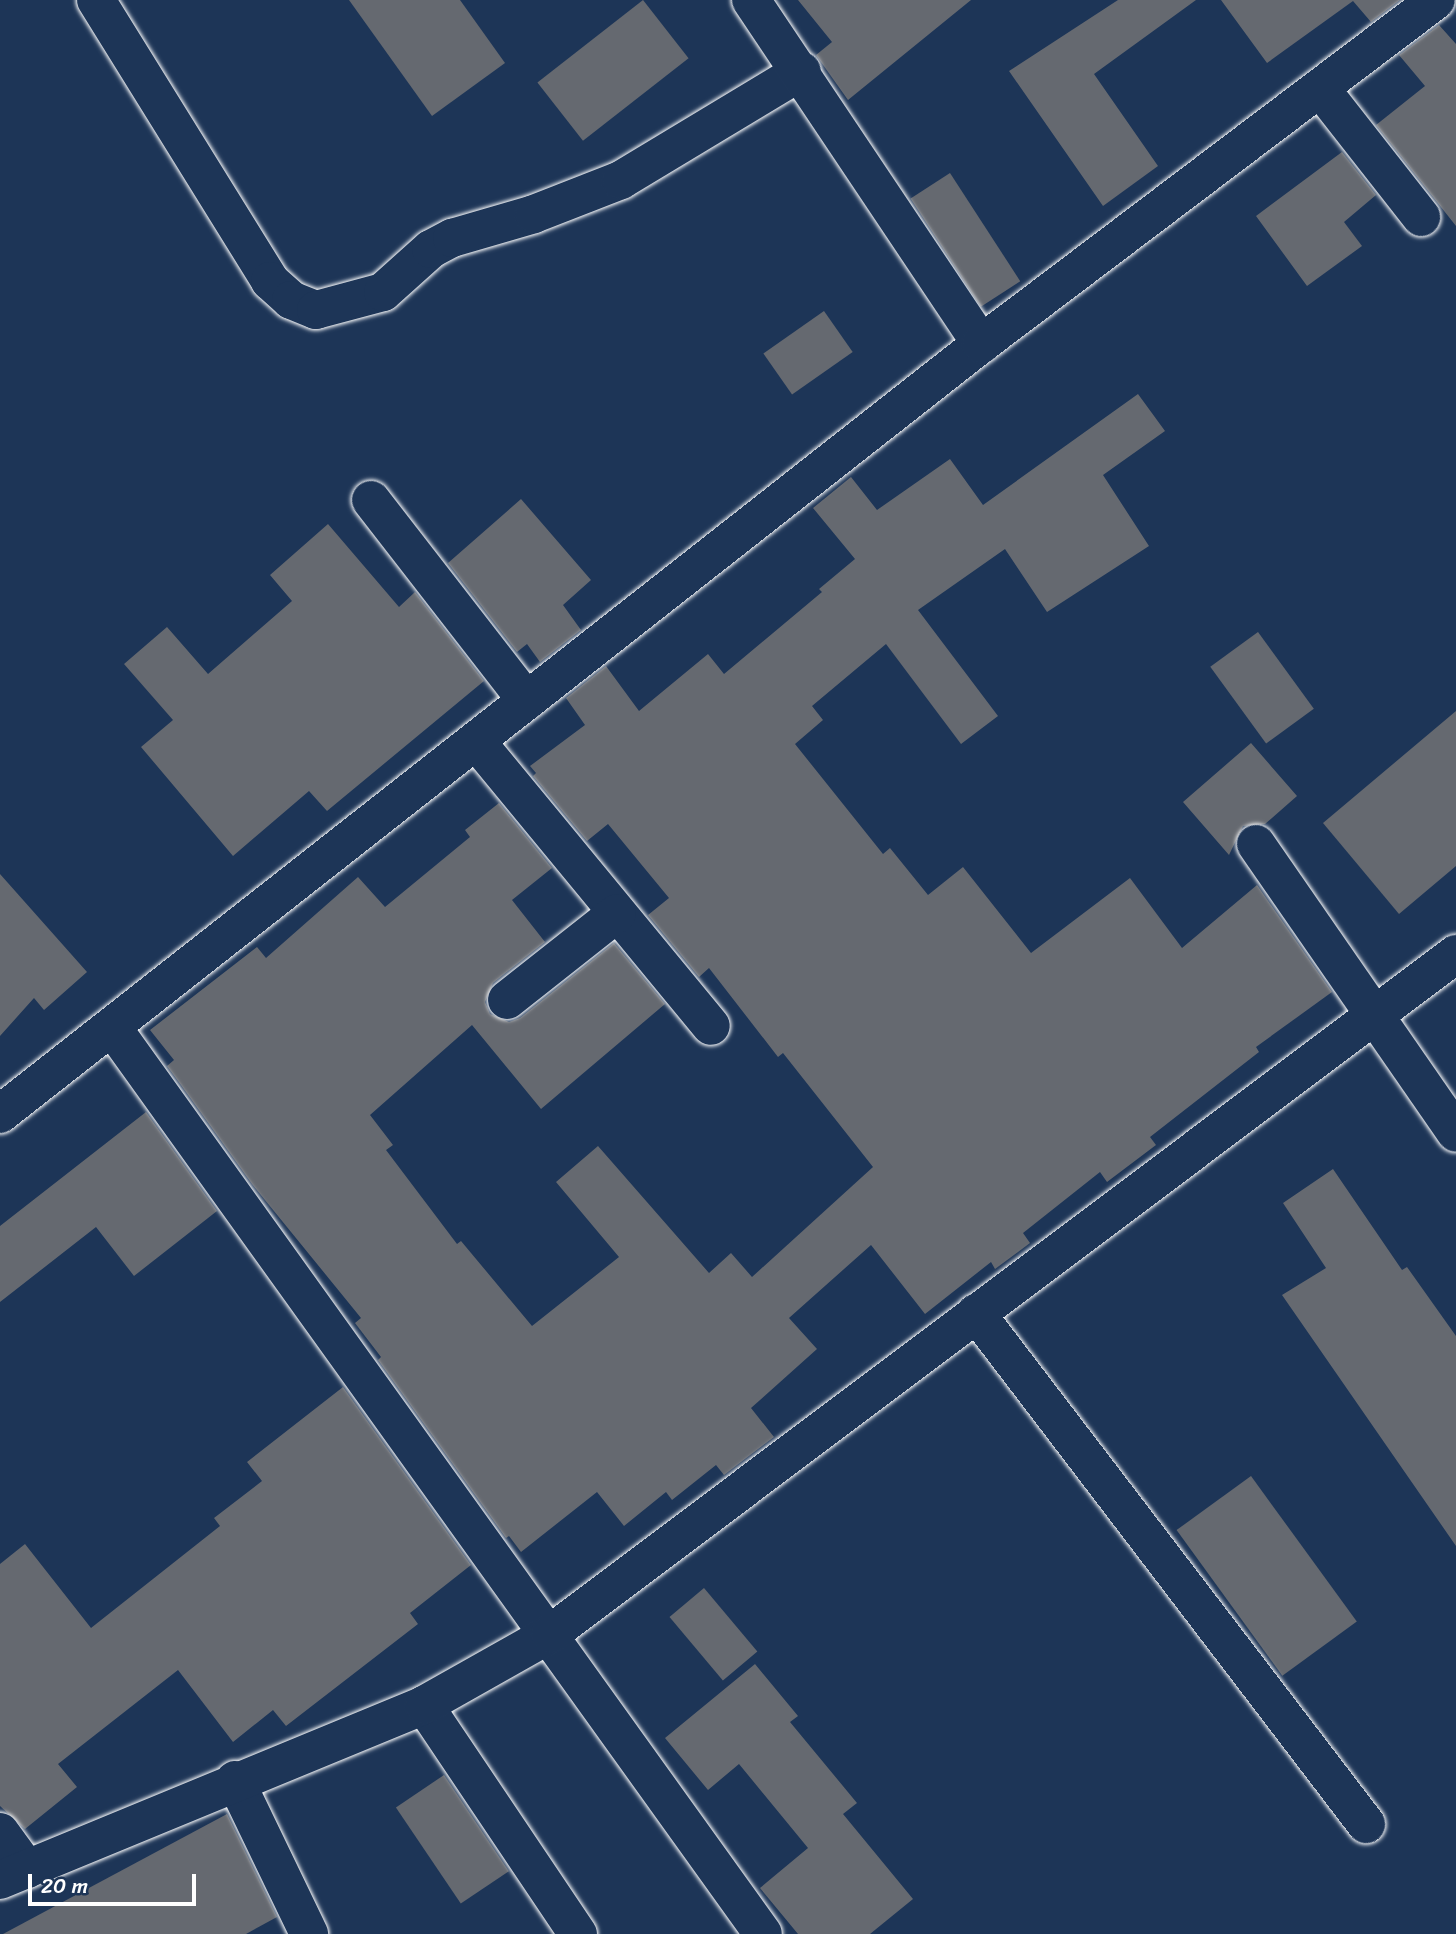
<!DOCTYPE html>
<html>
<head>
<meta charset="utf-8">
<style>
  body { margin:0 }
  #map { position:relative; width:1456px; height:1934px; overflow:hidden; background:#1d3557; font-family:Sriracha,sans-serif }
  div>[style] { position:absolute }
  .building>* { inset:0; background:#656970; transform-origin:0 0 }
  .roads { filter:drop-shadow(0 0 2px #fff) drop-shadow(0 0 2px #fff) }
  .minor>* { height:38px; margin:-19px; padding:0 19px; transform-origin:19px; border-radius:19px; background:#1d3557 }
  span { translate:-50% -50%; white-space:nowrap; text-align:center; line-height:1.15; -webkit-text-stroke:6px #1d3557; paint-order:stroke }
  .scale { position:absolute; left:28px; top:1874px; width:168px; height:32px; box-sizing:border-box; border:4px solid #fff; border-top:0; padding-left:9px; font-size:21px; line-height:24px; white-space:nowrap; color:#fff; -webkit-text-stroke:5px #1d3557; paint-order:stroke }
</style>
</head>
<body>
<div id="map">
  <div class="building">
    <div style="clip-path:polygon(349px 0,460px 0,505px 63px,432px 116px)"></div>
    <div style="left:643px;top:0;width:74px;height:134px;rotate:52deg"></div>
    <div style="clip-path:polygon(798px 0,971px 0,848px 100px,816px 55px,832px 42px)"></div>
    <div style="clip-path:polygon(1118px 0,1196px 0,1094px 74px,1158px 166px,1103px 206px,1009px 71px)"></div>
    <div style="clip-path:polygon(1221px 0,1400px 0,1371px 22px,1353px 1px,1267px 63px)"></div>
    <div style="clip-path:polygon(1439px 25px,1456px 44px,1456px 226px,1376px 125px,1425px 86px,1399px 55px)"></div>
    <div style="clip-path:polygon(1342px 152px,1376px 195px,1344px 222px,1362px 246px,1307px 286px,1256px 216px)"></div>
    <div style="left:950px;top:173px;width:129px;height:47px;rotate:57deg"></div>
    <div style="left:824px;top:311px;width:50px;height:74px;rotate:55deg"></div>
    <div style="clip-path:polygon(1138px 394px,1165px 431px,1103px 475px,1149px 546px,1047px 612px,1005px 549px,918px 610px,998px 716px,961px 744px,886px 644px,812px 706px,823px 720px,795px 744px,883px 854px,890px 848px,928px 895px,963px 867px,1031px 953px,1130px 878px,1182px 948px,1257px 885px,1332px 992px,1256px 1047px,1259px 1052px,1150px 1137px,1156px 1145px,1107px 1182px,1100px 1172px,1023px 1233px,1030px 1243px,995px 1269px,991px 1262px,925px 1314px,871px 1245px,789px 1318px,817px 1349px,751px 1408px,774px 1437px,724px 1475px,716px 1465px,672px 1500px,666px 1492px,624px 1526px,597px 1492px,521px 1552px,509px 1536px,506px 1538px,378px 1360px,381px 1357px,355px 1323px,361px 1318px,252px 1184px,181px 1085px,167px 1066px,174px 1060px,150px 1030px,257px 947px,266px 958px,358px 877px,385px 907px,470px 837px,465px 830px,499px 803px,552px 868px,512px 900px,545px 942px,493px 983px,485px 1002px,490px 1014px,509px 1022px,520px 1018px,614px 943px,665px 1004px,541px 1109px,472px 1025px,370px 1115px,393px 1145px,386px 1150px,457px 1244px,461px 1241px,532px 1326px,619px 1257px,556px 1182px,598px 1146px,709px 1273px,731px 1253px,752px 1277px,873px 1167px,783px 1053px,778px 1057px,709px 968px,699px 977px,648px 915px,669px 898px,608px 824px,587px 841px,533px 776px,536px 773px,530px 766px,585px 725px,566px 698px,606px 666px,639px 711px,708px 654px,724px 674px,822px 592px,819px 589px,855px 559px,813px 508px,851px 477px,877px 510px,950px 459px,983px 505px)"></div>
    <div style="clip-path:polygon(521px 499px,591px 580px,563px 605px,581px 630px,540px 662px,527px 644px,517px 652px,448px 563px)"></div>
    <div style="clip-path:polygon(328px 524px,399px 607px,415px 592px,484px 681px,327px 811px,309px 791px,233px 856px,141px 747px,173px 720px,124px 664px,167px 627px,208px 674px,292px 601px,270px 575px)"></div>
    <div style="left:1258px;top:632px;width:95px;height:59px;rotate:54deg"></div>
    <div style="clip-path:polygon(1456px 711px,1456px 866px,1399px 914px,1323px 823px)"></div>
    <div style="clip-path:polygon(1251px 743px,1297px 796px,1265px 824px,1243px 826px,1229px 855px,1183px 802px)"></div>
    <div style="clip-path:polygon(0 874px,87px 972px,44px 1010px,34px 998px,0 1036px)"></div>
    <div style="clip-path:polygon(146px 1112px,217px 1211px,134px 1276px,96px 1227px,0 1302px,0 1226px)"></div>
    <div style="clip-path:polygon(1333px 1169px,1402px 1270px,1407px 1267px,1456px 1336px,1456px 1546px,1282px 1295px,1326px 1268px,1283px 1203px)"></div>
    <div style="clip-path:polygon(343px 1387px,471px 1565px,410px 1613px,418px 1624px,286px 1726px,273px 1710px,233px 1742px,178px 1670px,58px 1764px,77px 1787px,25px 1829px,0 1806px,0 1564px,25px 1544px,91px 1628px,220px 1526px,214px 1518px,262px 1481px,247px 1462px)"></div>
    <div style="left:1251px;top:1476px;width:180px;height:92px;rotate:54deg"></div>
    <div style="left:704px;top:1588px;width:83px;height:45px;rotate:50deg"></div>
    <div style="clip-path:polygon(755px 1664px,798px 1716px,790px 1722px,857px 1803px,843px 1814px,913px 1899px,870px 1934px,798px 1934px,760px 1888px,808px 1848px,739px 1764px,708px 1790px,665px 1738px)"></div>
    <div style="left:444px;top:1775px;width:116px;height:58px;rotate:56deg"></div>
    <div style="clip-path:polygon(227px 1814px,277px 1917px,246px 1934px,3px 1934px)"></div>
  </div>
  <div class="roads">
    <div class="minor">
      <div style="left:96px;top:0;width:331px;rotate:58.2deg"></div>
      <div style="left:270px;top:281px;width:28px;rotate:42deg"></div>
      <div style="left:291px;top:300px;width:27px;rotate:22deg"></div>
      <div style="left:316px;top:310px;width:69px;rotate:-15deg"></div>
      <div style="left:383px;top:292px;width:64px;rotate:-41.9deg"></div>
      <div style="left:431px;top:249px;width:24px;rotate:-28deg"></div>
      <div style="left:452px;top:238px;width:85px;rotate:-16.3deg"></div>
      <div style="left:534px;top:214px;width:93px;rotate:-21.3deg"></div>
      <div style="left:621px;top:180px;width:211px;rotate:-31.1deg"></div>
      <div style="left:751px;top:0;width:414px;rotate:56.2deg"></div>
      <div style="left:1320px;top:88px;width:164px;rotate:51.9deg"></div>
      <div style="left:371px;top:500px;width:254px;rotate:52.2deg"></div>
      <div style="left:476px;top:741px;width:369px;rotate:50.5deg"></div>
      <div style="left:1256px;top:844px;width:351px;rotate:55.3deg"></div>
      <div style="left:507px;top:1000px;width:140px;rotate:-38.3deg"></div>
      <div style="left:112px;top:1027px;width:1116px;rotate:54.33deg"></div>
      <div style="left:0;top:1114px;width:1247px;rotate:-38.13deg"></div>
      <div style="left:981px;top:344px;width:570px;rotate:-37.09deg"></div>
      <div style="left:976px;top:1313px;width:643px;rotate:52.65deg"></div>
      <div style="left:424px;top:1705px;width:276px;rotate:56.1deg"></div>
      <div style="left:235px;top:1780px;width:171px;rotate:64.3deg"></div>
      <div style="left:0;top:1832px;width:46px;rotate:53.9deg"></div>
      <div style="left:0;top:1880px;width:459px;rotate:-22.4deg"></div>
      <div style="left:424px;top:1705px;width:145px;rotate:-29.4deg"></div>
      <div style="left:550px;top:1634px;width:1133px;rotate:-36.89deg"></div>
    </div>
  </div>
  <div class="scale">20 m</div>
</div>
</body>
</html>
